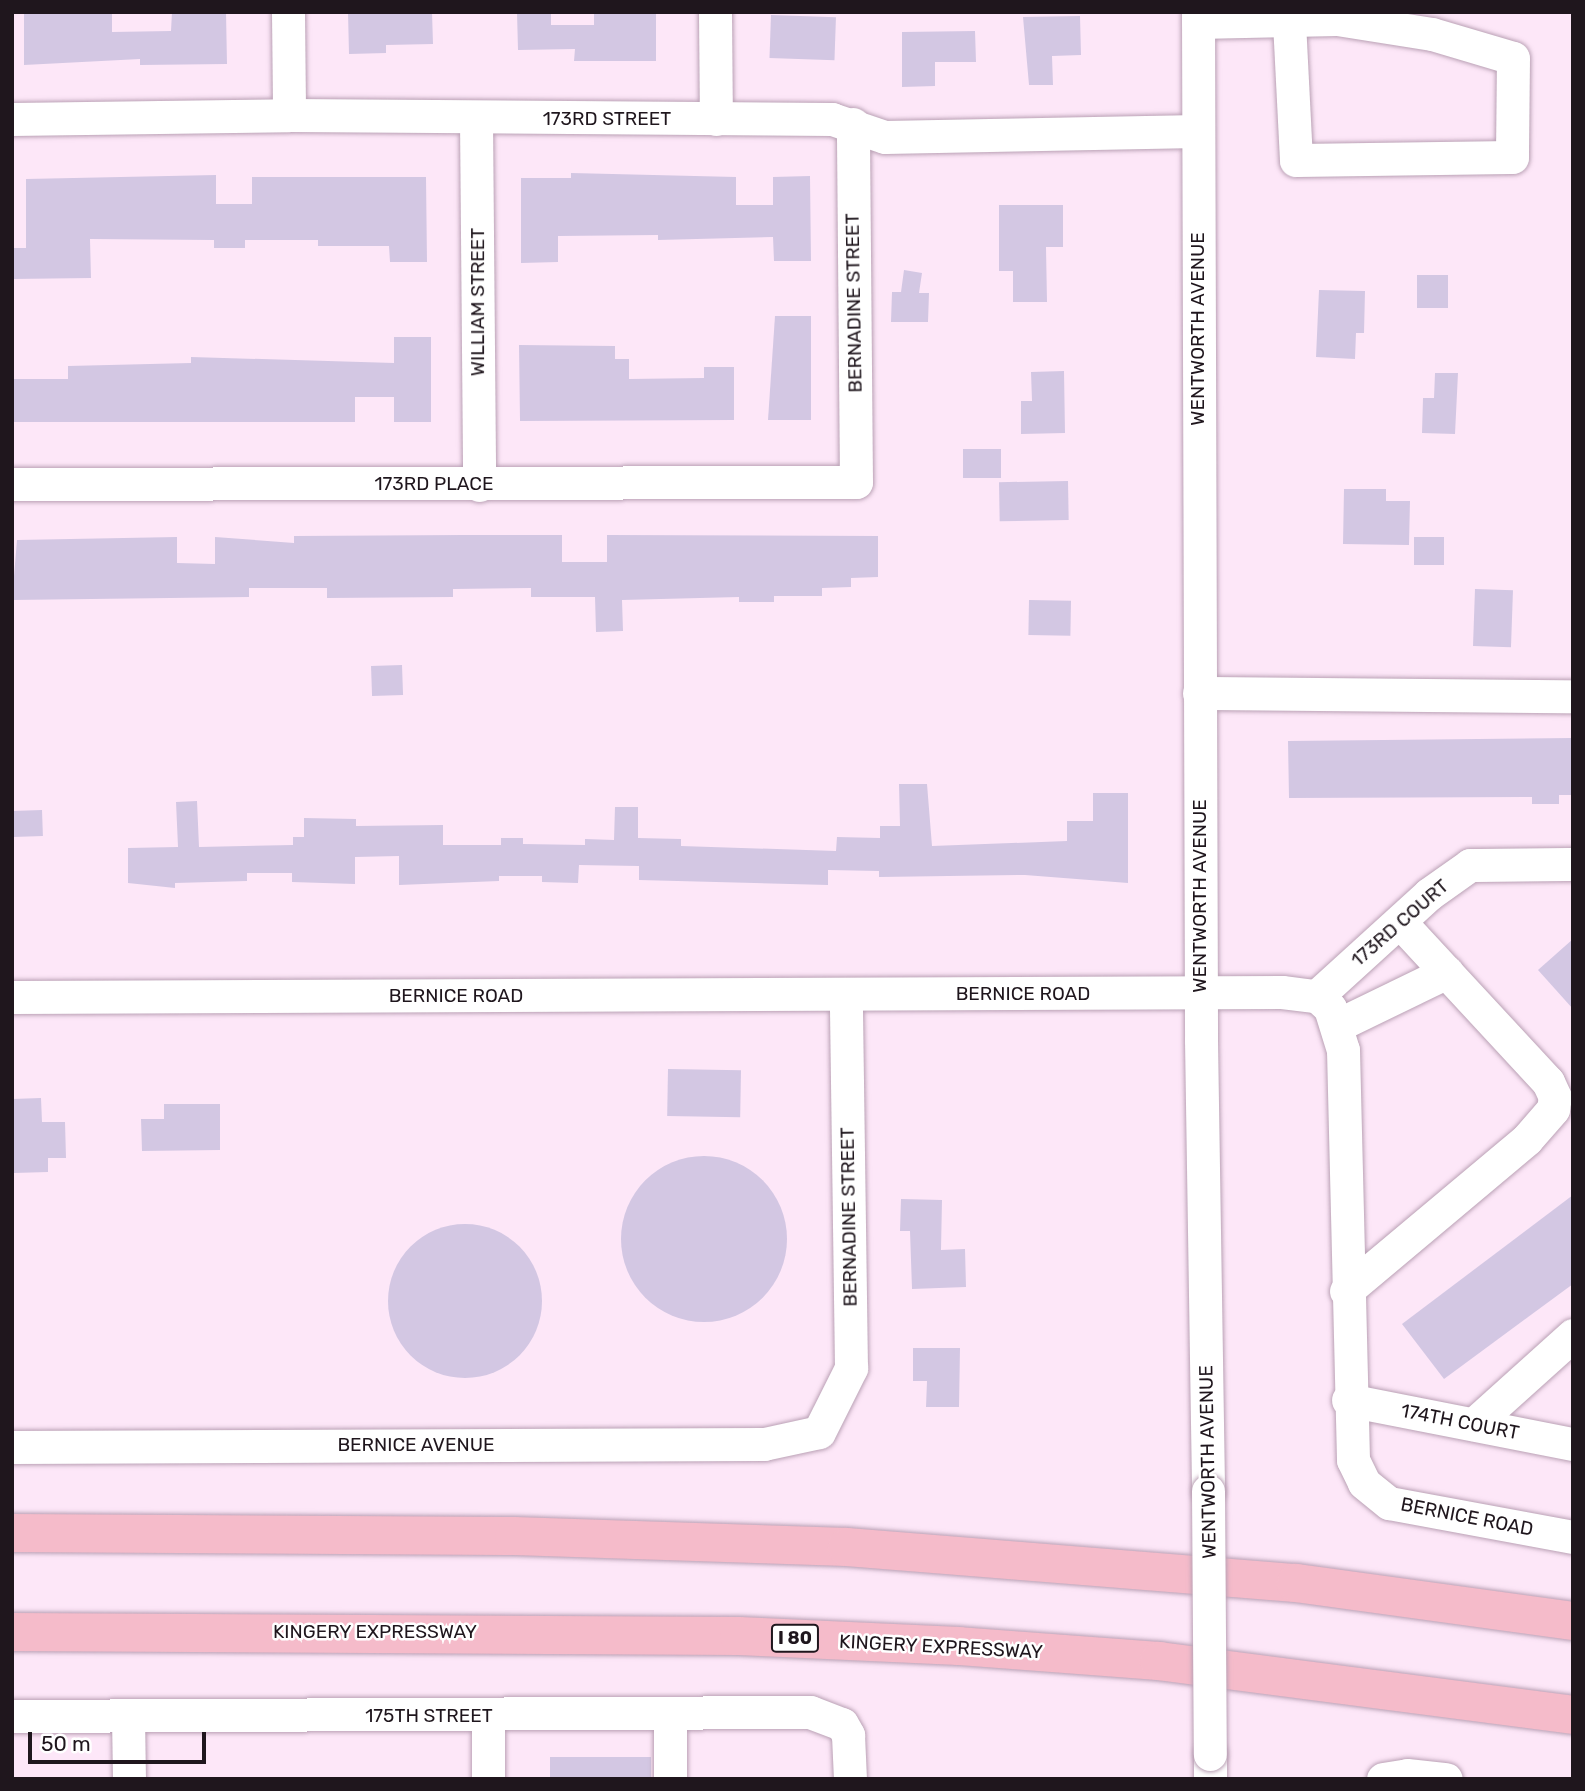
<!DOCTYPE html>
<html>
<head>
<meta charset="utf-8">
<style>
  body { margin:0 }
  #map { position:relative; width:1585px; height:1791px; overflow:hidden; background:#fde7f8; font-family:Rubik,sans-serif }
  div>[style] { position:absolute }
  .building>* { inset:0; background:#d3c7e3; transform-origin:0 0 }
  .round { border-radius:50% }
  .roads { filter:drop-shadow(0 0 2px #baa1b5) drop-shadow(0 0 2px #baa1b5) }
  .minor>* { height:33px; margin:-16.5px; padding:0 16.5px; transform-origin:16.5px; border-radius:16.5px; background:#fff }
  .highway>* { height:38px; margin:-19px; padding:0 19px; transform-origin:19px; border-radius:19px; background:#f5bbca }
  .bridges { filter:drop-shadow(0 0 2px #baa1b5) drop-shadow(0 0 2px #baa1b5) }
  .minor-bridge>* { height:33px; margin:-16.5px; padding:0 16.5px; transform-origin:16.5px; border-radius:16.5px; background:#fff }
  span { translate:-50% -50%; white-space:nowrap; text-align:center; line-height:1.15; -webkit-text-stroke:5px #fff; paint-order:stroke }
  .shield-label span { padding:2px 5px; background:#fff; border:2px solid; border-radius:5px; -webkit-text-stroke-width:0 }
  .shield-label { font-size:18px; color:#1f161d; font-weight:700 }
  .street-label { font-size:19px; color:#1f161d }
  .frame { position:absolute; inset:0; border:14px solid #1f161d; pointer-events:none }
  .scale { position:absolute; left:28px; top:1732px; width:178px; height:32px; box-sizing:border-box; border:4px solid #1f161d; border-top:0; padding-left:9px; font-size:21px; line-height:24px; white-space:nowrap; color:#1f161d; -webkit-text-stroke:5px #fff; paint-order:stroke }
</style>
</head>
<body>
<div id="map">
  <div class="building">
    <div style="clip-path:polygon(24px 12px,112px 12px,112px 32px,171px 31px,172px 12px,226px 12px,227px 64px,140px 65px,140px 59px,24px 65px)"></div>
    <div style="clip-path:polygon(348px 12px,432px 12px,433px 44px,386px 45px,386px 53px,349px 54px)"></div>
    <div style="clip-path:polygon(517px 12px,551px 12px,551px 25px,594px 25px,594px 12px,656px 12px,656px 61px,574px 61px,575px 49px,518px 50px)"></div>
    <div style="left:771px;top:15px;width:65px;height:43px;rotate:2deg"></div>
    <div style="clip-path:polygon(1080px 16px,1081px 55px,1052px 56px,1053px 85px,1029px 85px,1023px 17px)"></div>
    <div style="clip-path:polygon(975px 31px,976px 62px,935px 62px,935px 86px,902px 87px,902px 32px)"></div>
    <div style="clip-path:polygon(571px 173px,736px 177px,736px 205px,773px 205px,773px 177px,810px 176px,811px 261px,774px 261px,773px 237px,658px 240px,658px 235px,558px 236px,558px 262px,521px 263px,521px 178px,571px 178px)"></div>
    <div style="clip-path:polygon(216px 175px,216px 204px,252px 204px,252px 177px,426px 177px,427px 262px,390px 262px,389px 246px,318px 246px,318px 240px,245px 240px,245px 248px,214px 248px,214px 240px,90px 239px,91px 278px,12px 279px,12px 248px,26px 248px,26px 179px)"></div>
    <div style="clip-path:polygon(999px 205px,1063px 205px,1063px 247px,1046px 247px,1047px 302px,1013px 302px,1013px 271px,999px 271px)"></div>
    <div style="clip-path:polygon(904px 270px,922px 273px,919px 293px,929px 293px,928px 322px,891px 322px,892px 292px,901px 292px)"></div>
    <div style="left:1417px;top:275px;width:31px;height:33px"></div>
    <div style="clip-path:polygon(1319px 290px,1365px 291px,1364px 333px,1356px 333px,1355px 359px,1316px 357px)"></div>
    <div style="clip-path:polygon(775px 316px,811px 316px,811px 420px,768px 420px)"></div>
    <div style="clip-path:polygon(394px 337px,431px 337px,431px 422px,394px 422px,394px 397px,355px 397px,355px 422px,14px 422px,14px 379px,68px 379px,68px 366px,191px 363px,191px 357px,394px 363px)"></div>
    <div style="clip-path:polygon(519px 345px,615px 346px,615px 359px,629px 359px,629px 379px,704px 378px,704px 367px,734px 367px,734px 420px,520px 421px)"></div>
    <div style="clip-path:polygon(1064px 371px,1065px 433px,1021px 434px,1021px 401px,1032px 401px,1031px 372px)"></div>
    <div style="clip-path:polygon(1435px 373px,1458px 373px,1455px 434px,1422px 433px,1423px 398px,1434px 398px)"></div>
    <div style="left:963px;top:449px;width:38px;height:29px"></div>
    <div style="left:1068px;top:481px;width:39px;height:69px;rotate:89deg"></div>
    <div style="clip-path:polygon(1344px 489px,1386px 489px,1386px 501px,1410px 501px,1409px 545px,1343px 544px)"></div>
    <div style="clip-path:polygon(463px 535px,562px 535px,562px 562px,607px 562px,607px 535px,878px 536px,878px 577px,851px 578px,851px 587px,822px 588px,822px 596px,774px 596px,774px 602px,739px 602px,739px 597px,622px 600px,623px 631px,596px 632px,595px 597px,531px 597px,531px 588px,453px 589px,453px 597px,327px 598px,327px 588px,249px 588px,249px 597px,12px 600px,17px 540px,177px 537px,177px 563px,215px 564px,215px 537px,294px 543px,294px 536px)"></div>
    <div style="left:1414px;top:537px;width:30px;height:28px"></div>
    <div style="left:1475px;top:589px;width:38px;height:57px;rotate:2deg"></div>
    <div style="left:1029px;top:600px;width:42px;height:35px;rotate:1deg"></div>
    <div style="left:402px;top:665px;width:30px;height:31px;rotate:88deg"></div>
    <div style="clip-path:polygon(1573px 738px,1573px 795px,1559px 795px,1559px 804px,1532px 804px,1532px 797px,1289px 798px,1288px 741px)"></div>
    <div style="clip-path:polygon(899px 784px,927px 784px,932px 846px,1067px 841px,1067px 821px,1093px 821px,1093px 793px,1128px 793px,1128px 883px,1025px 875px,879px 877px,879px 871px,828px 870px,828px 885px,639px 880px,639px 866px,579px 865px,578px 883px,542px 882px,542px 876px,499px 876px,499px 881px,399px 885px,399px 856px,355px 857px,355px 884px,292px 882px,292px 873px,247px 873px,247px 881px,175px 883px,175px 888px,128px 883px,128px 848px,178px 847px,176px 802px,197px 801px,199px 847px,293px 845px,293px 837px,304px 837px,304px 818px,356px 819px,356px 826px,443px 825px,443px 845px,501px 845px,501px 838px,523px 838px,523px 844px,585px 845px,585px 839px,614px 840px,615px 807px,638px 807px,638px 838px,681px 839px,681px 846px,836px 851px,837px 837px,880px 838px,880px 826px,900px 826px)"></div>
    <div style="left:42px;top:810px;width:26px;height:30px;rotate:88deg"></div>
    <div style="clip-path:polygon(1573px 939px,1573px 1009px,1538px 970px)"></div>
    <div style="left:668px;top:1069px;width:73px;height:47px;rotate:1deg"></div>
    <div style="clip-path:polygon(41px 1098px,42px 1122px,65px 1122px,66px 1158px,48px 1158px,48px 1172px,14px 1173px,12px 1099px)"></div>
    <div style="clip-path:polygon(164px 1104px,220px 1104px,220px 1150px,142px 1151px,141px 1119px,164px 1119px)"></div>
    <div class="round" style="left:621px;top:1156px;width:166px;height:166px"></div>
    <div style="clip-path:polygon(1573px 1195px,1573px 1284px,1444px 1379px,1402px 1324px)"></div>
    <div style="clip-path:polygon(901px 1199px,942px 1200px,941px 1250px,965px 1249px,966px 1287px,912px 1289px,910px 1231px,900px 1231px)"></div>
    <div class="round" style="left:388px;top:1224px;width:154px;height:154px"></div>
    <div style="clip-path:polygon(913px 1348px,960px 1348px,959px 1407px,926px 1407px,927px 1381px,913px 1381px)"></div>
    <div style="left:550px;top:1757px;width:101px;height:22px"></div>
  </div>
  <div class="roads">
    <div class="minor">
      <div style="left:288px;top:12px;width:103px;rotate:89.4deg"></div>
      <div style="left:715px;top:12px;width:107px;rotate:89.5deg"></div>
      <div style="left:1198px;top:12px;width:1028px;rotate:89.83deg"></div>
      <div style="left:1201px;top:1040px;width:451px;rotate:89.1deg"></div>
      <div style="left:1198px;top:22px;width:139px;rotate:-1.2deg"></div>
      <div style="left:1337px;top:19px;width:96px;rotate:9deg"></div>
      <div style="left:1432px;top:34px;width:84px;rotate:16.5deg"></div>
      <div style="left:1513px;top:58px;width:99px;rotate:90.6deg"></div>
      <div style="left:1512px;top:157px;width:216px;rotate:179.2deg"></div>
      <div style="left:1296px;top:160px;width:140px;rotate:-92.9deg"></div>
      <div style="left:12px;top:119px;width:277px;rotate:-0.8deg"></div>
      <div style="left:289px;top:115px;width:543px;rotate:0.42deg"></div>
      <div style="left:832px;top:119px;width:56px;rotate:18.8deg"></div>
      <div style="left:885px;top:137px;width:313px;rotate:-1.1deg"></div>
      <div style="left:476px;top:119px;width:366px;rotate:89.5deg"></div>
      <div style="left:12px;top:484px;width:844px;rotate:-0.14deg"></div>
      <div style="left:856px;top:482px;width:358px;rotate:-90.5deg"></div>
      <div style="left:1199px;top:693px;width:374px;rotate:0.5deg"></div>
      <div style="left:1317px;top:996px;width:151px;rotate:-42.3deg"></div>
      <div style="left:1429px;top:894px;width:50px;rotate:-35.3deg"></div>
      <div style="left:1470px;top:865px;width:103px;rotate:-0.6deg"></div>
      <div style="left:12px;top:997px;width:1270px;rotate:-0.23deg"></div>
      <div style="left:1282px;top:992px;width:35px;rotate:7deg"></div>
      <div style="left:1317px;top:996px;width:18px;rotate:43deg"></div>
      <div style="left:1330px;top:1008px;width:44px;rotate:72.8deg"></div>
      <div style="left:1343px;top:1050px;width:410px;rotate:88.6deg"></div>
      <div style="left:1353px;top:1460px;width:25px;rotate:64deg"></div>
      <div style="left:1364px;top:1483px;width:32px;rotate:39deg"></div>
      <div style="left:1389px;top:1503px;width:187px;rotate:10.5deg"></div>
      <div style="left:1338px;top:1025px;width:121px;rotate:-25.9deg"></div>
      <div style="left:1346px;top:1291px;width:236px;rotate:-40deg"></div>
      <div style="left:1527px;top:1139px;width:40px;rotate:-49deg"></div>
      <div style="left:1553px;top:1109px;width:12px;rotate:-81deg"></div>
      <div style="left:1555px;top:1097px;width:17px;rotate:-115deg"></div>
      <div style="left:1548px;top:1082px;width:217px;rotate:-132.8deg"></div>
      <div style="left:1348px;top:1400px;width:229px;rotate:11.1deg"></div>
      <div style="left:1474px;top:1424px;width:133px;rotate:-42deg"></div>
      <div style="left:12px;top:1447px;width:752px;rotate:-0.23deg"></div>
      <div style="left:764px;top:1444px;width:56px;rotate:-12.3deg"></div>
      <div style="left:819px;top:1432px;width:72px;rotate:-63.4deg"></div>
      <div style="left:851px;top:1368px;width:373px;rotate:-90.8deg"></div>
      <div style="left:670px;top:1714px;width:65px;rotate:90deg"></div>
      <div style="left:12px;top:1716px;width:798px;rotate:-0.29deg"></div>
      <div style="left:810px;top:1712px;width:34px;rotate:21deg"></div>
      <div style="left:842px;top:1724px;width:13px;rotate:61deg"></div>
      <div style="left:848px;top:1735px;width:44px;rotate:87.4deg"></div>
      <div style="left:128px;top:1716px;width:63px;rotate:89.1deg"></div>
      <div style="left:488px;top:1716px;width:63px;rotate:90deg"></div>
      <div style="left:1210px;top:1754px;width:25px;rotate:90deg"></div>
      <div style="left:1383px;top:1779px;width:24px;rotate:-9deg"></div>
      <div style="left:1407px;top:1775px;width:39px;rotate:6deg"></div>
    </div>
    <div class="highway">
      <div style="left:12px;top:1533px;width:502px;rotate:0.34deg"></div>
      <div style="left:514px;top:1536px;width:333px;rotate:1.9deg"></div>
      <div style="left:847px;top:1547px;width:450px;rotate:4.6deg"></div>
      <div style="left:1296px;top:1583px;width:280px;rotate:7.8deg"></div>
      <div style="left:12px;top:1632px;width:727px;rotate:0.32deg"></div>
      <div style="left:739px;top:1636px;width:220px;rotate:2.6deg"></div>
      <div style="left:959px;top:1646px;width:201px;rotate:4.3deg"></div>
      <div style="left:1159px;top:1661px;width:418px;rotate:7.4deg"></div>
    </div>
  </div>
  <div class="bridges">
    <div class="minor-bridge">
      <div style="left:1208px;top:1491px;width:263px;rotate:89.6deg"></div>
    </div>
  </div>
  <div class="shield-label">
    <span style="left:795px;top:1638px">I 80</span>
  </div>
  <div class="street-label">
    <span style="left:607px;top:119px">173RD STREET</span>
    <span style="left:478px;top:302px;rotate:-90deg">WILLIAM STREET</span>
    <span style="left:854px;top:303px;rotate:-91deg">BERNADINE STREET</span>
    <span style="left:1198px;top:329px;rotate:-90deg">WENTWORTH AVENUE</span>
    <span style="left:434px;top:484px">173RD PLACE</span>
    <span style="left:1200px;top:896px;rotate:-90deg">WENTWORTH AVENUE</span>
    <span style="left:1400px;top:923px;rotate:-41deg">173RD COURT</span>
    <span style="left:1023px;top:994px">BERNICE ROAD</span>
    <span style="left:456px;top:996px">BERNICE ROAD</span>
    <span style="left:849px;top:1217px;rotate:-91deg">BERNADINE STREET</span>
    <span style="left:1460px;top:1422px;rotate:11deg">174TH COURT</span>
    <span style="left:416px;top:1445px">BERNICE AVENUE</span>
    <span style="left:1208px;top:1462px;rotate:-91deg">WENTWORTH AVENUE</span>
    <span style="left:1467px;top:1517px;rotate:11deg">BERNICE ROAD</span>
    <span style="left:375px;top:1632px">KINGERY EXPRESSWAY</span>
    <span style="left:941px;top:1647px;rotate:3deg">KINGERY EXPRESSWAY</span>
    <span style="left:429px;top:1716px">175TH STREET</span>
  </div>
  <div class="frame"></div>
  <div class="scale">50 m</div>
</div>
</body>
</html>
